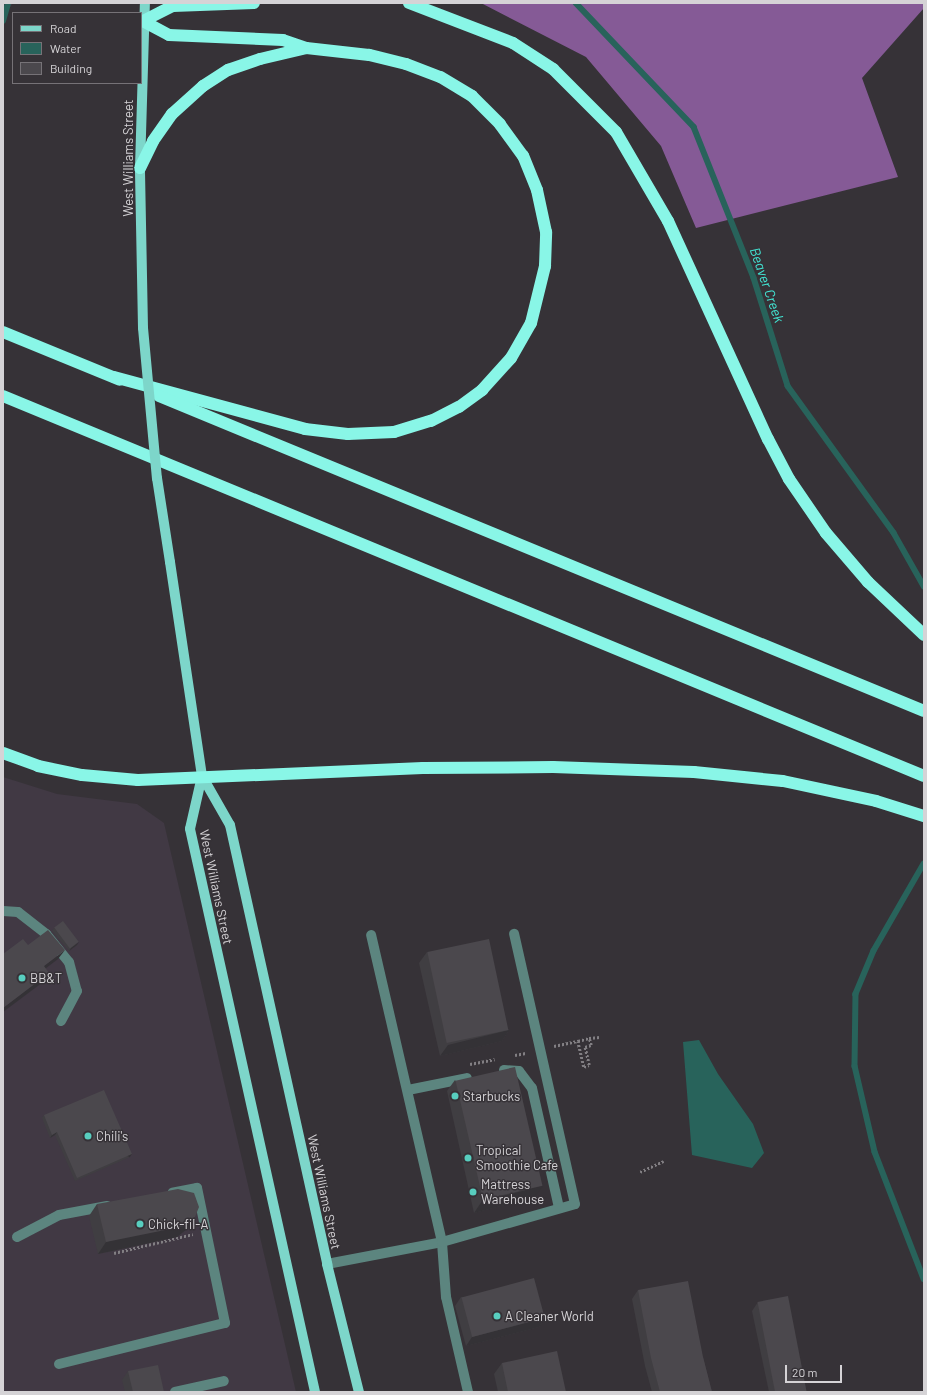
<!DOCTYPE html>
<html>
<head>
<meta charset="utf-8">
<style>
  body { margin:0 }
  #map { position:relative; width:927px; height:1395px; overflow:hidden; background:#363237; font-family:Barlow,sans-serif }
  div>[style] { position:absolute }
  .built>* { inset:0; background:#413944 }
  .forest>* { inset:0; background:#855a96 }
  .water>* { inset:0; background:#28635b }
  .stream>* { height:5.5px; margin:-2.75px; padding:0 2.75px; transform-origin:2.75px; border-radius:2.75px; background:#28635b }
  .path>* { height:2.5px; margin-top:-1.25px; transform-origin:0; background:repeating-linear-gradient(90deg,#827f83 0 2px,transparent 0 4px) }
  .minor>* { height:10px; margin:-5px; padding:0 5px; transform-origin:5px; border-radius:5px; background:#5c857f }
  .major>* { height:10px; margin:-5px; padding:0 5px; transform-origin:5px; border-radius:5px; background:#7dd6ca }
  .highway>* { height:12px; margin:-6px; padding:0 6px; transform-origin:6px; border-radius:6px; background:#89f6e7 }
  .major-bridge>* { height:10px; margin:-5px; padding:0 5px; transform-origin:5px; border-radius:5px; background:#7dd6ca }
  .wall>* { inset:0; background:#403e42 }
  .shaded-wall>* { inset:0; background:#343236; transform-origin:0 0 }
  .building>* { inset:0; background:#4b484d; transform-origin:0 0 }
  .dots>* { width:11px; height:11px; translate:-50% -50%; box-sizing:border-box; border:2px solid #363237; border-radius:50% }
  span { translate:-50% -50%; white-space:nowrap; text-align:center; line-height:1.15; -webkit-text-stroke:3px #363237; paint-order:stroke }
  .street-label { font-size:13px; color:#d5d3d6 }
  .poi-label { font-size:13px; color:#d5d3d6 }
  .left { translate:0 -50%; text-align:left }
  .water-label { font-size:14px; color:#42e5d4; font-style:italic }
  .frame { position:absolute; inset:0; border:4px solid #d5d3d6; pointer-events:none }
  .legend { position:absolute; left:12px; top:12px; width:130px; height:72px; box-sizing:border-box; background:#363237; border:1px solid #767277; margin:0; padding:5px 7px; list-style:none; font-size:12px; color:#d5d3d6 }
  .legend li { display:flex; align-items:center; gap:8px; height:20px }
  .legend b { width:20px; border:1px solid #767277 }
  .scale { position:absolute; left:785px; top:1365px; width:57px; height:18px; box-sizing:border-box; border:2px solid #d5d3d6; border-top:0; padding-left:5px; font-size:12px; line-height:14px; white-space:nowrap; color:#d5d3d6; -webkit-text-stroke:3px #363237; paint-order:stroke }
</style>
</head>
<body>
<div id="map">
  <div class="built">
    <div style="clip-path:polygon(3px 3px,13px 3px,3px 17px)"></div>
    <div style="clip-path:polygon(3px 777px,57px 794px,137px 804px,164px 823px,296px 1392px,3px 1392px)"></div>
  </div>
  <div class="forest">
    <div style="clip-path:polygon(481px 3px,924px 3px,924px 8px,862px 78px,898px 177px,696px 228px,661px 146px,586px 57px)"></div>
  </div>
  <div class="water">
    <div style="clip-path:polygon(699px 1040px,718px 1074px,753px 1124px,764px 1153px,752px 1168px,692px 1155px,683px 1042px)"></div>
  </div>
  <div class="stream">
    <div style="left:576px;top:3px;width:171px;rotate:46.4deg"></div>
    <div style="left:694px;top:127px;width:162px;rotate:68.3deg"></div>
    <div style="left:754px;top:278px;width:113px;rotate:72.5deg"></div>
    <div style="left:788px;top:386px;width:181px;rotate:54.2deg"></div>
    <div style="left:894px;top:533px;width:61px;rotate:60.5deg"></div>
    <div style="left:3px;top:21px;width:19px;rotate:-74deg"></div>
    <div style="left:924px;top:864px;width:100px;rotate:119.9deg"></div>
    <div style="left:874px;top:951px;width:47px;rotate:112.7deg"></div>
    <div style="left:856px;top:994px;width:72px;rotate:90.8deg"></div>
    <div style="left:855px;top:1066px;width:88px;rotate:76.9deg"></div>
    <div style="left:875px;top:1152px;width:136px;rotate:68.9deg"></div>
  </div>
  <div class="path">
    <div style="left:578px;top:1041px;width:11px;rotate:-15deg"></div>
    <div style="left:554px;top:1046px;width:25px;rotate:-12deg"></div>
    <div style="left:578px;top:1041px;width:27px;rotate:77deg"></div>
    <div style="left:584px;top:1067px;width:5px;rotate:-22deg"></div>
    <div style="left:589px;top:1065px;width:18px;rotate:-103deg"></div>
    <div style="left:585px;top:1047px;width:6px;rotate:-18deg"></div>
    <div style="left:591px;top:1045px;width:7px;rotate:-106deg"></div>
    <div style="left:589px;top:1038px;width:11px;rotate:-5deg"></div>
    <div style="left:515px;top:1055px;width:11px;rotate:-10deg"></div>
    <div style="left:470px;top:1064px;width:25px;rotate:-11deg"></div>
    <div style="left:640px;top:1172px;width:26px;rotate:-25deg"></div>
    <div style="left:114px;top:1253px;width:81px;rotate:-13.5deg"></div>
  </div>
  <div class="minor">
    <div style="left:3px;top:911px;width:15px;rotate:4deg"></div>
    <div style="left:18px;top:912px;width:36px;rotate:38deg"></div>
    <div style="left:46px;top:934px;width:36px;rotate:51deg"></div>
    <div style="left:69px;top:962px;width:30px;rotate:75deg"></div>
    <div style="left:77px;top:991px;width:34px;rotate:118deg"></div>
    <div style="left:504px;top:1070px;width:15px;rotate:4deg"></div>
    <div style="left:519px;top:1071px;width:21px;rotate:53deg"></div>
    <div style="left:532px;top:1088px;width:123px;rotate:77.3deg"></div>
    <div style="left:408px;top:1090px;width:60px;rotate:-11.5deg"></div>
    <div style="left:17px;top:1237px;width:47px;rotate:-27.6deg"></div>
    <div style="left:59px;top:1215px;width:49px;rotate:-10.6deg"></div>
    <div style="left:327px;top:1264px;width:117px;rotate:-10.8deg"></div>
    <div style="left:442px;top:1242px;width:315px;rotate:-103deg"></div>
    <div style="left:59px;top:1364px;width:171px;rotate:-13.9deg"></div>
    <div style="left:225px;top:1323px;width:138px;rotate:-101.7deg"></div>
    <div style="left:197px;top:1188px;width:25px;rotate:169deg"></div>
    <div style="left:175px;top:1392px;width:50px;rotate:-12.7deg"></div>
    <div style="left:468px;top:1392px;width:98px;rotate:-103deg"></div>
    <div style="left:446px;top:1297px;width:55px;rotate:-94.2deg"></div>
    <div style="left:442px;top:1242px;width:138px;rotate:-15.9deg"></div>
    <div style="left:575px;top:1204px;width:277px;rotate:-102.7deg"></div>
  </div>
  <div class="major">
    <div style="left:143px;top:328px;width:160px;rotate:-91.1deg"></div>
    <div style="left:140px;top:168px;width:165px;rotate:-88.3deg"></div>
    <div style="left:170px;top:562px;width:216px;rotate:81.5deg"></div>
    <div style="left:202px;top:776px;width:56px;rotate:60.3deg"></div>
    <div style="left:230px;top:825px;width:450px;rotate:77.5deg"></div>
    <div style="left:327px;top:1264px;width:132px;rotate:76deg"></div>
    <div style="left:202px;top:776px;width:54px;rotate:102.8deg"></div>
    <div style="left:190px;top:829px;width:577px;rotate:77.48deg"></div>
  </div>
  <div class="highway">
    <div style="left:409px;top:3px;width:111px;rotate:21deg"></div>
    <div style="left:513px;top:43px;width:48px;rotate:33deg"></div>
    <div style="left:553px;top:69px;width:89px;rotate:45deg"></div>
    <div style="left:616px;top:132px;width:103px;rotate:59.7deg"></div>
    <div style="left:668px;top:221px;width:240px;rotate:65.4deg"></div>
    <div style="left:768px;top:439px;width:45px;rotate:62.3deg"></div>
    <div style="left:789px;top:479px;width:65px;rotate:55.6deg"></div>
    <div style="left:826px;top:533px;width:65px;rotate:49.4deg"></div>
    <div style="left:868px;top:582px;width:77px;rotate:43.4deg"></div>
    <div style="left:143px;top:21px;width:34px;rotate:-27deg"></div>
    <div style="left:173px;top:6px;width:81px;rotate:-2.1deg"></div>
    <div style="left:140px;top:168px;width:30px;rotate:-64deg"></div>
    <div style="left:153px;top:141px;width:33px;rotate:-55deg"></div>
    <div style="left:172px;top:114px;width:42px;rotate:-42.1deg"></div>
    <div style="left:203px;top:86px;width:30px;rotate:-33deg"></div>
    <div style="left:228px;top:70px;width:34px;rotate:-19deg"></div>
    <div style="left:260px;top:59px;width:47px;rotate:-13.4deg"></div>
    <div style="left:3px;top:332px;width:126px;rotate:22.3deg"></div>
    <div style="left:114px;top:377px;width:198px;rotate:15.2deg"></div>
    <div style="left:305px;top:429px;width:43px;rotate:6.6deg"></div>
    <div style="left:348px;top:434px;width:46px;rotate:-2.5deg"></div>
    <div style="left:394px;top:432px;width:39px;rotate:-17deg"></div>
    <div style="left:431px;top:421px;width:31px;rotate:-27deg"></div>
    <div style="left:459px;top:407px;width:29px;rotate:-36deg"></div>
    <div style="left:482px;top:390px;width:43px;rotate:-47.8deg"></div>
    <div style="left:511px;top:358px;width:40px;rotate:-60.3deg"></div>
    <div style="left:531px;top:323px;width:59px;rotate:-76.2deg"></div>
    <div style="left:545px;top:266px;width:34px;rotate:-88deg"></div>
    <div style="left:546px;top:232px;width:43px;rotate:-102.1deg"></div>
    <div style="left:537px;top:190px;width:37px;rotate:-112deg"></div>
    <div style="left:523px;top:156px;width:39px;rotate:-126deg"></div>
    <div style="left:500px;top:124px;width:40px;rotate:-135deg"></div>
    <div style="left:472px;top:96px;width:37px;rotate:-149deg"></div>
    <div style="left:440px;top:77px;width:36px;rotate:-159deg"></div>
    <div style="left:406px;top:64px;width:38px;rotate:-166deg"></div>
    <div style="left:369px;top:55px;width:63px;rotate:-173.7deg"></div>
    <div style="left:306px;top:48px;width:24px;rotate:-161deg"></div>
    <div style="left:283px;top:40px;width:114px;rotate:-177.5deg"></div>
    <div style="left:169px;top:35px;width:30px;rotate:-152deg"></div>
    <div style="left:3px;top:396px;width:996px;rotate:22.42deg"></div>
    <div style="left:159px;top:396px;width:827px;rotate:22.38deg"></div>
    <div style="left:3px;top:753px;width:37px;rotate:20deg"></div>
    <div style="left:38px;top:766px;width:45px;rotate:11.6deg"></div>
    <div style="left:82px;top:775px;width:56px;rotate:5.1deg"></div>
    <div style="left:138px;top:780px;width:285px;rotate:-2.4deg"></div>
    <div style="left:423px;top:768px;width:130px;rotate:-0.4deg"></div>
    <div style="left:553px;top:767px;width:141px;rotate:2deg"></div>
    <div style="left:694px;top:772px;width:89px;rotate:5.8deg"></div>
    <div style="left:783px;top:781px;width:95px;rotate:12.1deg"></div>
    <div style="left:876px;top:801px;width:50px;rotate:17.4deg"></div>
  </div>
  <div class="major-bridge">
    <div style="left:143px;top:328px;width:151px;rotate:84.7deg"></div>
    <div style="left:157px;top:478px;width:85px;rotate:81.2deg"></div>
  </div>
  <div class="wall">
    <div style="clip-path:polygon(54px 928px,77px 945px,69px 951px,52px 931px)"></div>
    <div style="clip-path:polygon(427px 952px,509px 1030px,502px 1041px,440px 1056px,419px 963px)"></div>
    <div style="clip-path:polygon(455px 1080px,535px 1197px,474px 1213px,447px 1091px)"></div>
    <div style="clip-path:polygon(44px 1115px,130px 1157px,75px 1181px,55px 1135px,50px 1138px,42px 1118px)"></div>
    <div style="clip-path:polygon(97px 1204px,187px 1229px,177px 1237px,98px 1254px,89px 1216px)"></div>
    <div style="clip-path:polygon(638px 1290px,703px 1357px,712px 1392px,652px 1392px,645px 1366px,632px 1299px)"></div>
    <div style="clip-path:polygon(461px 1297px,545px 1318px,539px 1327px,466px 1346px,455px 1306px)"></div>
    <div style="clip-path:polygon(758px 1302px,807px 1392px,769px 1392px,752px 1311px)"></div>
    <div style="clip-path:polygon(502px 1363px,566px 1392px,498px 1392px,494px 1374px)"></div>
    <div style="clip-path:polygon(128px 1371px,164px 1392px,125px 1392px,122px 1380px)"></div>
  </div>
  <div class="shaded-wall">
    <div style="clip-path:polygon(79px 942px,77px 945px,69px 951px,71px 948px)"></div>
    <div style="clip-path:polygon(65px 950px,58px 959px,37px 975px,44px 966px)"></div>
    <div style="clip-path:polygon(49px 973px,43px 982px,3px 1012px,3px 1008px)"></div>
    <div style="clip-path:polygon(509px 1030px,502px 1041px,440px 1056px,448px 1045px)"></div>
    <div style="clip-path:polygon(57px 1132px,55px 1135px,50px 1138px,52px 1135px)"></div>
    <div style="left:132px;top:1154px;width:4px;height:60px;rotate:124deg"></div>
    <div style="clip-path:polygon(543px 1186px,535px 1197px,474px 1213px,482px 1201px)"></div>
    <div style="clip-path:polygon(195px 1217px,187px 1229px,177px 1237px,98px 1254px,106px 1242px)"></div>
    <div style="clip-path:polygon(545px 1318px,539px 1327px,466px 1346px,472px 1337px)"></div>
  </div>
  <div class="building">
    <div style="left:63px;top:921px;width:26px;height:11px;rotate:53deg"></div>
    <div style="clip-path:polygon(48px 930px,65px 950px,44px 966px,49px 973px,3px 1008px,3px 954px,23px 939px,28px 945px)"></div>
    <div style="left:489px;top:939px;width:93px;height:63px;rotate:78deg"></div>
    <div style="left:515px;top:1067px;width:122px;height:61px;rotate:77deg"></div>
    <div style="clip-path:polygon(104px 1090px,132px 1154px,77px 1178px,57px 1132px,52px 1135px,44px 1115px)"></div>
    <div style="clip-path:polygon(178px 1189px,194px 1193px,199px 1207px,195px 1217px,185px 1226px,106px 1242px,97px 1204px)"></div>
    <div style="left:534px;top:1278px;width:41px;height:75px;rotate:75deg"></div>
    <div style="clip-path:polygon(688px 1281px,703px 1357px,712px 1392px,660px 1392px,651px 1358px,638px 1290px)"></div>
    <div style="left:788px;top:1296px;width:98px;height:31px;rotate:79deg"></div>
    <div style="clip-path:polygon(557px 1351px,566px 1392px,508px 1392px,502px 1363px)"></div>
    <div style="clip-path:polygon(158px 1365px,164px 1392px,133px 1392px,128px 1371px)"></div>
  </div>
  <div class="dots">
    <div style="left:22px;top:978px;background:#58cebf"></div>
    <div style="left:455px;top:1096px;background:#58cebf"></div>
    <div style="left:88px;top:1136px;background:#58cebf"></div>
    <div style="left:468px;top:1158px;background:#58cebf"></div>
    <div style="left:473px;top:1192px;background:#58cebf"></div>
    <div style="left:140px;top:1224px;background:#58cebf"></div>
    <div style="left:497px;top:1316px;background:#58cebf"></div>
  </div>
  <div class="street-label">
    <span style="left:128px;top:158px;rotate:-90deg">West Williams Street</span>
    <span style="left:216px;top:887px;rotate:78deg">West Williams Street</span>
    <span style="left:324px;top:1192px;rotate:78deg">West Williams Street</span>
  </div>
  <div class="poi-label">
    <span class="left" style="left:30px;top:978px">BB&amp;T</span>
    <span class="left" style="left:463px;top:1096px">Starbucks</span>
    <span class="left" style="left:96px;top:1136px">Chili's</span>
    <span class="left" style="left:476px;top:1158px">Tropical<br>Smoothie Cafe</span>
    <span class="left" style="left:481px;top:1192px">Mattress<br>Warehouse</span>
    <span class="left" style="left:148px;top:1224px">Chick-fil-A</span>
    <span class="left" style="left:505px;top:1316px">A Cleaner World</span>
  </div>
  <div class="water-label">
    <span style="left:767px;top:285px;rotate:71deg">Beaver Creek</span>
  </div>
  <div class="frame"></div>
  <ul class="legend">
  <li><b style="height:5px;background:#7dd6ca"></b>Road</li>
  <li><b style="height:11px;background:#28635b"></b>Water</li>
  <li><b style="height:11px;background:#4b484d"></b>Building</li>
  </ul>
  <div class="scale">20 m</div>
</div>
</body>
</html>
